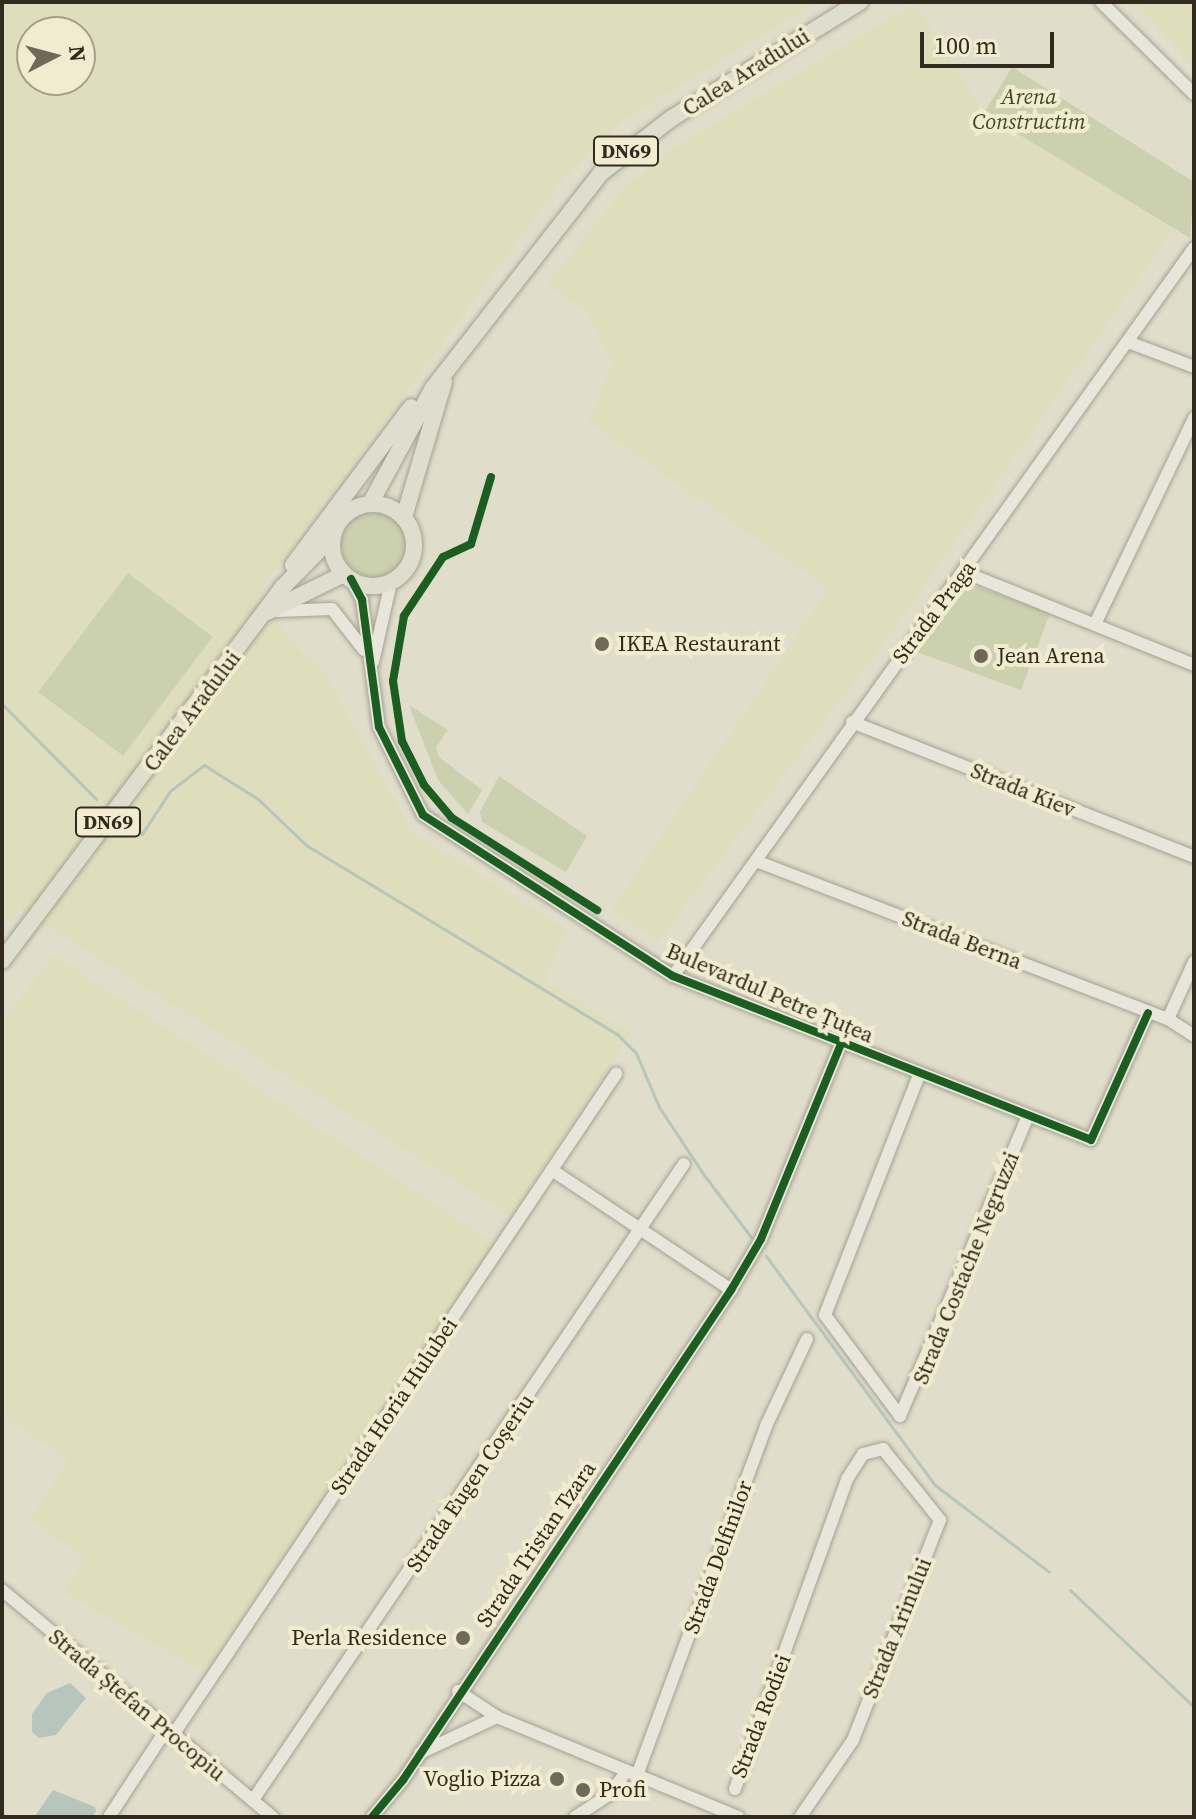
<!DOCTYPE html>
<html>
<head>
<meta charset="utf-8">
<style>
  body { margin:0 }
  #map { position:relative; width:1196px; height:1819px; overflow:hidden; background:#e0ddca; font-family:"Source Serif 4",serif }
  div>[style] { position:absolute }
  .farmland>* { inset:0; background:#deddbc }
  .green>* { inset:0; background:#cbd0ae; transform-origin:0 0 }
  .round { border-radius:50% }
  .water>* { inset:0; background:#b6c6bd }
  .stream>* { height:3px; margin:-1.5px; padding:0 1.5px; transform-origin:1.5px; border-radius:1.5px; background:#b6c6bd }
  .roads { filter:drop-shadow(0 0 2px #a5a194) drop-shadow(0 0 2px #a5a194) }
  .minor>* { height:12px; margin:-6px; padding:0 6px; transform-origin:6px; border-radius:6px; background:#e8e6db }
  .major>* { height:16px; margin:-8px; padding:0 8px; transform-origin:8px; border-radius:8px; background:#dfddcd }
  .major>.ring { margin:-8px; padding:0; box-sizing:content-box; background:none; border:16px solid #dfddcd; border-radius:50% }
  .cycleway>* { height:8px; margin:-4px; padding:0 4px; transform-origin:4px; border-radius:4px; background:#1b5e20 }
  .dots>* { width:22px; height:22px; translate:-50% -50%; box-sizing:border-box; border:4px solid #f1ecd0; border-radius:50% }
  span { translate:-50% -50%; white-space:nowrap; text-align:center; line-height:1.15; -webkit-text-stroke:8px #f1ecd0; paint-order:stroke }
  .shield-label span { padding:2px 6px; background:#f1ecd0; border:2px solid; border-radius:6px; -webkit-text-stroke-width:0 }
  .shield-label { font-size:20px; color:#322a1e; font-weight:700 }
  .street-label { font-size:22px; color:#322a1e }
  .park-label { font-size:22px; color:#3d4c26; font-style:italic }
  .poi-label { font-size:22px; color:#322a1e }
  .left { translate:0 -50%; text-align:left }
  .right { translate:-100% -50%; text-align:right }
  .frame { position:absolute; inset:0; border:4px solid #322a1e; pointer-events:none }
  .north { position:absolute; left:16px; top:16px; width:80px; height:80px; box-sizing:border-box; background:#f1ecd0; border:2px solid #a59e89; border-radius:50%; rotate:84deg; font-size:22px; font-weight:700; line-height:32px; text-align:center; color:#322a1e }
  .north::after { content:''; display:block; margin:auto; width:28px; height:36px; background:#6f695a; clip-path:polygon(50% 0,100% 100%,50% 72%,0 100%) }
  .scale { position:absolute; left:920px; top:32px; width:134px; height:36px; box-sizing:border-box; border:4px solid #322a1e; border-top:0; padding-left:10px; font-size:24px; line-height:28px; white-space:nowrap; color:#322a1e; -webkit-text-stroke:6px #f1ecd0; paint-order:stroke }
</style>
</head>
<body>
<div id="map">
  <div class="farmland">
    <div style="clip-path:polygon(evenodd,2px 2px,817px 2px,622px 121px,562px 180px,259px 592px,299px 651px,324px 672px,412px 832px,566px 929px,544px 980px,631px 1033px,511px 1216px,19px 909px,2px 931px,2px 2px,32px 32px,80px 32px,80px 80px,32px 80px,32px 32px)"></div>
    <div style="clip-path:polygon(1134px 2px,1194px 2px,1194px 67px)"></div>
    <div style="clip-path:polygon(915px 3px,984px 113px,1174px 228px,891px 633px,658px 942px,612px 910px,828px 589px,589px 422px,613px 364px,585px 310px,547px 284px,625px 188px,673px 148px)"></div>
    <div style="clip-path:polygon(54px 955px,496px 1244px,205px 1673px,64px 1593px,85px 1558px,30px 1520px,68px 1460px,2px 1416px,2px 1021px)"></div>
  </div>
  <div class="green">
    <div style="clip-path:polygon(1012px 67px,1194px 182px,1190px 238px,984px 113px)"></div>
    <div class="round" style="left:341px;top:511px;width:66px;height:66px"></div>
    <div style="left:128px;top:573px;width:106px;height:149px;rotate:37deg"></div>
    <div style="clip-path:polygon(969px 584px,1050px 613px,1021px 690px,917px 652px)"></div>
    <div style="clip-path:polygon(409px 705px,448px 730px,436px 747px,439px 757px,482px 790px,468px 814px,438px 780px)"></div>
    <div style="clip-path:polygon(499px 776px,587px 836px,566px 872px,482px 822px,480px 812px)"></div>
  </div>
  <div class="water">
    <div style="clip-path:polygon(70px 1683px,86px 1698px,56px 1735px,39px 1738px,32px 1732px,32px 1714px,47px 1693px)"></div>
    <div style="clip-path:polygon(53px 1790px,95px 1807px,96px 1811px,92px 1817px,35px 1816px)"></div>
  </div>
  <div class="stream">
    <div style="left:2px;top:704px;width:134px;rotate:45.3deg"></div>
    <div style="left:126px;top:824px;width:19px;rotate:32deg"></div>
    <div style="left:142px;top:834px;width:51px;rotate:-56.9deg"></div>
    <div style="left:170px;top:791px;width:43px;rotate:-37.4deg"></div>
    <div style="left:204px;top:765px;width:64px;rotate:32.2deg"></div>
    <div style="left:258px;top:799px;width:66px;rotate:43.8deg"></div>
    <div style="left:306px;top:845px;width:365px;rotate:31.3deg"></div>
    <div style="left:618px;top:1035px;width:25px;rotate:45deg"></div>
    <div style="left:636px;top:1053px;width:59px;rotate:66.9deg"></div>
    <div style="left:659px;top:1107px;width:82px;rotate:56.5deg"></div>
    <div style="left:704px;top:1175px;width:78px;rotate:52.8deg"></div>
    <div style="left:766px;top:1256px;width:285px;rotate:53.6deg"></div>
    <div style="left:935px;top:1485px;width:143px;rotate:37.3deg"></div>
    <div style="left:1070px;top:1590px;width:170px;rotate:43.3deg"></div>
  </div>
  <div class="roads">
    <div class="minor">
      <div style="left:1101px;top:2px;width:131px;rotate:44.7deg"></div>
      <div style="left:1128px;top:342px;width:71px;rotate:20.7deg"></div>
      <div style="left:964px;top:572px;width:248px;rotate:22deg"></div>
      <div style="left:351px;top:579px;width:24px;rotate:62deg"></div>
      <div style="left:362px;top:600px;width:128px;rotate:82.4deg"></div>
      <div style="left:379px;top:727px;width:98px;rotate:63.4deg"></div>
      <div style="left:423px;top:815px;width:297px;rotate:32.8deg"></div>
      <div style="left:673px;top:976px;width:449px;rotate:21.4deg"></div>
      <div style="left:1091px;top:1140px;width:139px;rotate:-65.8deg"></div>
      <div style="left:277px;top:611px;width:55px;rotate:-2.1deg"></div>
      <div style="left:332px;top:609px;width:52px;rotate:52deg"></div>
      <div style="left:1095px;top:624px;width:229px;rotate:-64.3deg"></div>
      <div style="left:373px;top:662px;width:82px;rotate:-77.3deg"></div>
      <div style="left:852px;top:722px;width:368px;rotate:21.5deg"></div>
      <div style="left:756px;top:861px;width:441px;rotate:21deg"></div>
      <div style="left:1168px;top:1019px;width:31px;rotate:33deg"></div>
      <div style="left:673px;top:976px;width:895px;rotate:-54.41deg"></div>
      <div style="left:1168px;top:1019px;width:63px;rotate:-65.5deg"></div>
      <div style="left:919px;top:1075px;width:258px;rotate:111.4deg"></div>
      <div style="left:825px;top:1315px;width:126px;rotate:53.4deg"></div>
      <div style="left:900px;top:1416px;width:326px;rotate:-66.9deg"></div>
      <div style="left:552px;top:1170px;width:216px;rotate:33.8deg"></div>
      <div style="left:2px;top:1590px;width:354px;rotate:40deg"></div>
      <div style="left:458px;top:1691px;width:47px;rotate:33.7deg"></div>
      <div style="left:420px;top:1753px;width:85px;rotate:-25.1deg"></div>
      <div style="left:497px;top:1717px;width:261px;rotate:22.5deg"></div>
      <div style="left:636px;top:1778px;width:377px;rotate:-69.7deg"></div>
      <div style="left:767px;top:1424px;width:94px;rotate:-64.8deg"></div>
      <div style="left:735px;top:1789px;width:330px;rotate:-70.1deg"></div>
      <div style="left:847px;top:1479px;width:30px;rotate:-57deg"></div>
      <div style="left:863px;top:1454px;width:21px;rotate:-14deg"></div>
      <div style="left:883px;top:1449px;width:91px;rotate:51.2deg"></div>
      <div style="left:940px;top:1520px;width:237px;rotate:111.6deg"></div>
      <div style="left:853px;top:1740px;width:93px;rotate:124.5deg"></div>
      <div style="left:253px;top:1800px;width:768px;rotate:-55.88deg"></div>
      <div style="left:109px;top:1817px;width:93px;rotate:-56.8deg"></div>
      <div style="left:160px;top:1739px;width:20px;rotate:-30deg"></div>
      <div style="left:177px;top:1729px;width:789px;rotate:-56.17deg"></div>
      <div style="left:372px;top:1817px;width:48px;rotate:-50deg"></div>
      <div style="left:403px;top:1780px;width:590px;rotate:-56.2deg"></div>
      <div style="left:731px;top:1290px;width:59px;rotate:-59.5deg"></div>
      <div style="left:761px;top:1239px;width:211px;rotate:-67.7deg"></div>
      <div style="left:575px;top:1817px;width:42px;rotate:-33.3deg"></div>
      <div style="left:610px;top:1794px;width:26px;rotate:-54deg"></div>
    </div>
    <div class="major">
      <div style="left:370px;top:504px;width:132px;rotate:-61.5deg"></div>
      <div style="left:433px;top:388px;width:273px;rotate:-52deg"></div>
      <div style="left:601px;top:173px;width:90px;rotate:-37.8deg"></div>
      <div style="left:672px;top:118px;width:221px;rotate:-31.7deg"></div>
      <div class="ring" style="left:332px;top:504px;width:66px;height:66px"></div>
      <div style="left:404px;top:517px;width:141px;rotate:-73.5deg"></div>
      <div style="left:293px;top:565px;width:197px;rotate:-53.2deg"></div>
      <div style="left:267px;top:612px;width:86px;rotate:-26.3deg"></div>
      <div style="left:2px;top:961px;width:466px;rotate:-53.1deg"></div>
      <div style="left:282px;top:588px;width:73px;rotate:-45.6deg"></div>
    </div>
  </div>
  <div class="cycleway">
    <div style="left:491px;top:477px;width:70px;rotate:106.6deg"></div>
    <div style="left:471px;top:544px;width:31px;rotate:155deg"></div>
    <div style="left:443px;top:557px;width:71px;rotate:123.5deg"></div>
    <div style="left:404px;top:616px;width:66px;rotate:99.6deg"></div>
    <div style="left:393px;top:681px;width:61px;rotate:81.5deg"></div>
    <div style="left:402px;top:741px;width:49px;rotate:63.4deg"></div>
    <div style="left:424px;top:785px;width:43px;rotate:49.7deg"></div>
    <div style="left:452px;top:818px;width:172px;rotate:32.4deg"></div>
    <div style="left:351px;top:579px;width:24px;rotate:62deg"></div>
    <div style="left:362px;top:600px;width:128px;rotate:82.4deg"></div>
    <div style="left:379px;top:727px;width:98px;rotate:63.4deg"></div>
    <div style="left:423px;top:815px;width:297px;rotate:32.8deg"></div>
    <div style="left:673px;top:976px;width:449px;rotate:21.4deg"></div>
    <div style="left:1091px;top:1140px;width:139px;rotate:-65.8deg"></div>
    <div style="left:372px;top:1817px;width:48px;rotate:-50deg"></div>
    <div style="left:403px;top:1780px;width:590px;rotate:-56.2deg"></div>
    <div style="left:731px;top:1290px;width:59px;rotate:-59.5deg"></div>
    <div style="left:761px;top:1239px;width:211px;rotate:-67.7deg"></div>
  </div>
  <div class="dots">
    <div style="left:602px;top:644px;background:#6f695a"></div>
    <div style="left:981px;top:656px;background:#6f695a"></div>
    <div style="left:463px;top:1638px;background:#6f695a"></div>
    <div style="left:557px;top:1779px;background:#6f695a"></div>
    <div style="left:583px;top:1790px;background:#6f695a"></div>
  </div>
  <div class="shield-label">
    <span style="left:626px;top:151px">DN69</span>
    <span style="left:108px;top:822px">DN69</span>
  </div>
  <div class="street-label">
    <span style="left:746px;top:72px;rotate:-32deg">Calea Aradului</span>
    <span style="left:934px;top:612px;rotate:-53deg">Strada Praga</span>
    <span style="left:192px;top:711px;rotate:-53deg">Calea Aradului</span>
    <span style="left:1023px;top:790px;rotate:22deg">Strada Kiev</span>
    <span style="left:962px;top:940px;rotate:21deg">Strada Berna</span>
    <span style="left:770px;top:993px;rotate:23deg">Bulevardul Petre Țuțea</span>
    <span style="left:966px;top:1268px;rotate:-68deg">Strada Costache Negruzzi</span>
    <span style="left:394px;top:1406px;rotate:-56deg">Strada Horia Hulubei</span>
    <span style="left:470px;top:1483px;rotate:-56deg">Strada Eugen Coșeriu</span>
    <span style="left:536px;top:1544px;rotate:-56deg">Strada Tristan Tzara</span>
    <span style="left:718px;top:1557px;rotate:-70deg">Strada Delfinilor</span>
    <span style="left:897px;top:1628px;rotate:-68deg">Strada Arinului</span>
    <span style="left:137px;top:1705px;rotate:40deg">Strada Ștefan Procopiu</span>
    <span style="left:761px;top:1716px;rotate:-69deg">Strada Rodiei</span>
  </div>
  <div class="park-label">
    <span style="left:1029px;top:109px">Arena<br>Constructim</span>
  </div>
  <div class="poi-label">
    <span class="left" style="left:618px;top:644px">IKEA Restaurant</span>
    <span class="left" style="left:997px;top:656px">Jean Arena</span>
    <span class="right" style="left:447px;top:1638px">Perla Residence</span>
    <span class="right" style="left:541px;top:1779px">Voglio Pizza</span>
    <span class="left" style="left:599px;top:1790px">Profi</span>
  </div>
  <div class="frame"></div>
  <div class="north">N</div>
  <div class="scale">100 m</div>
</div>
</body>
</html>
